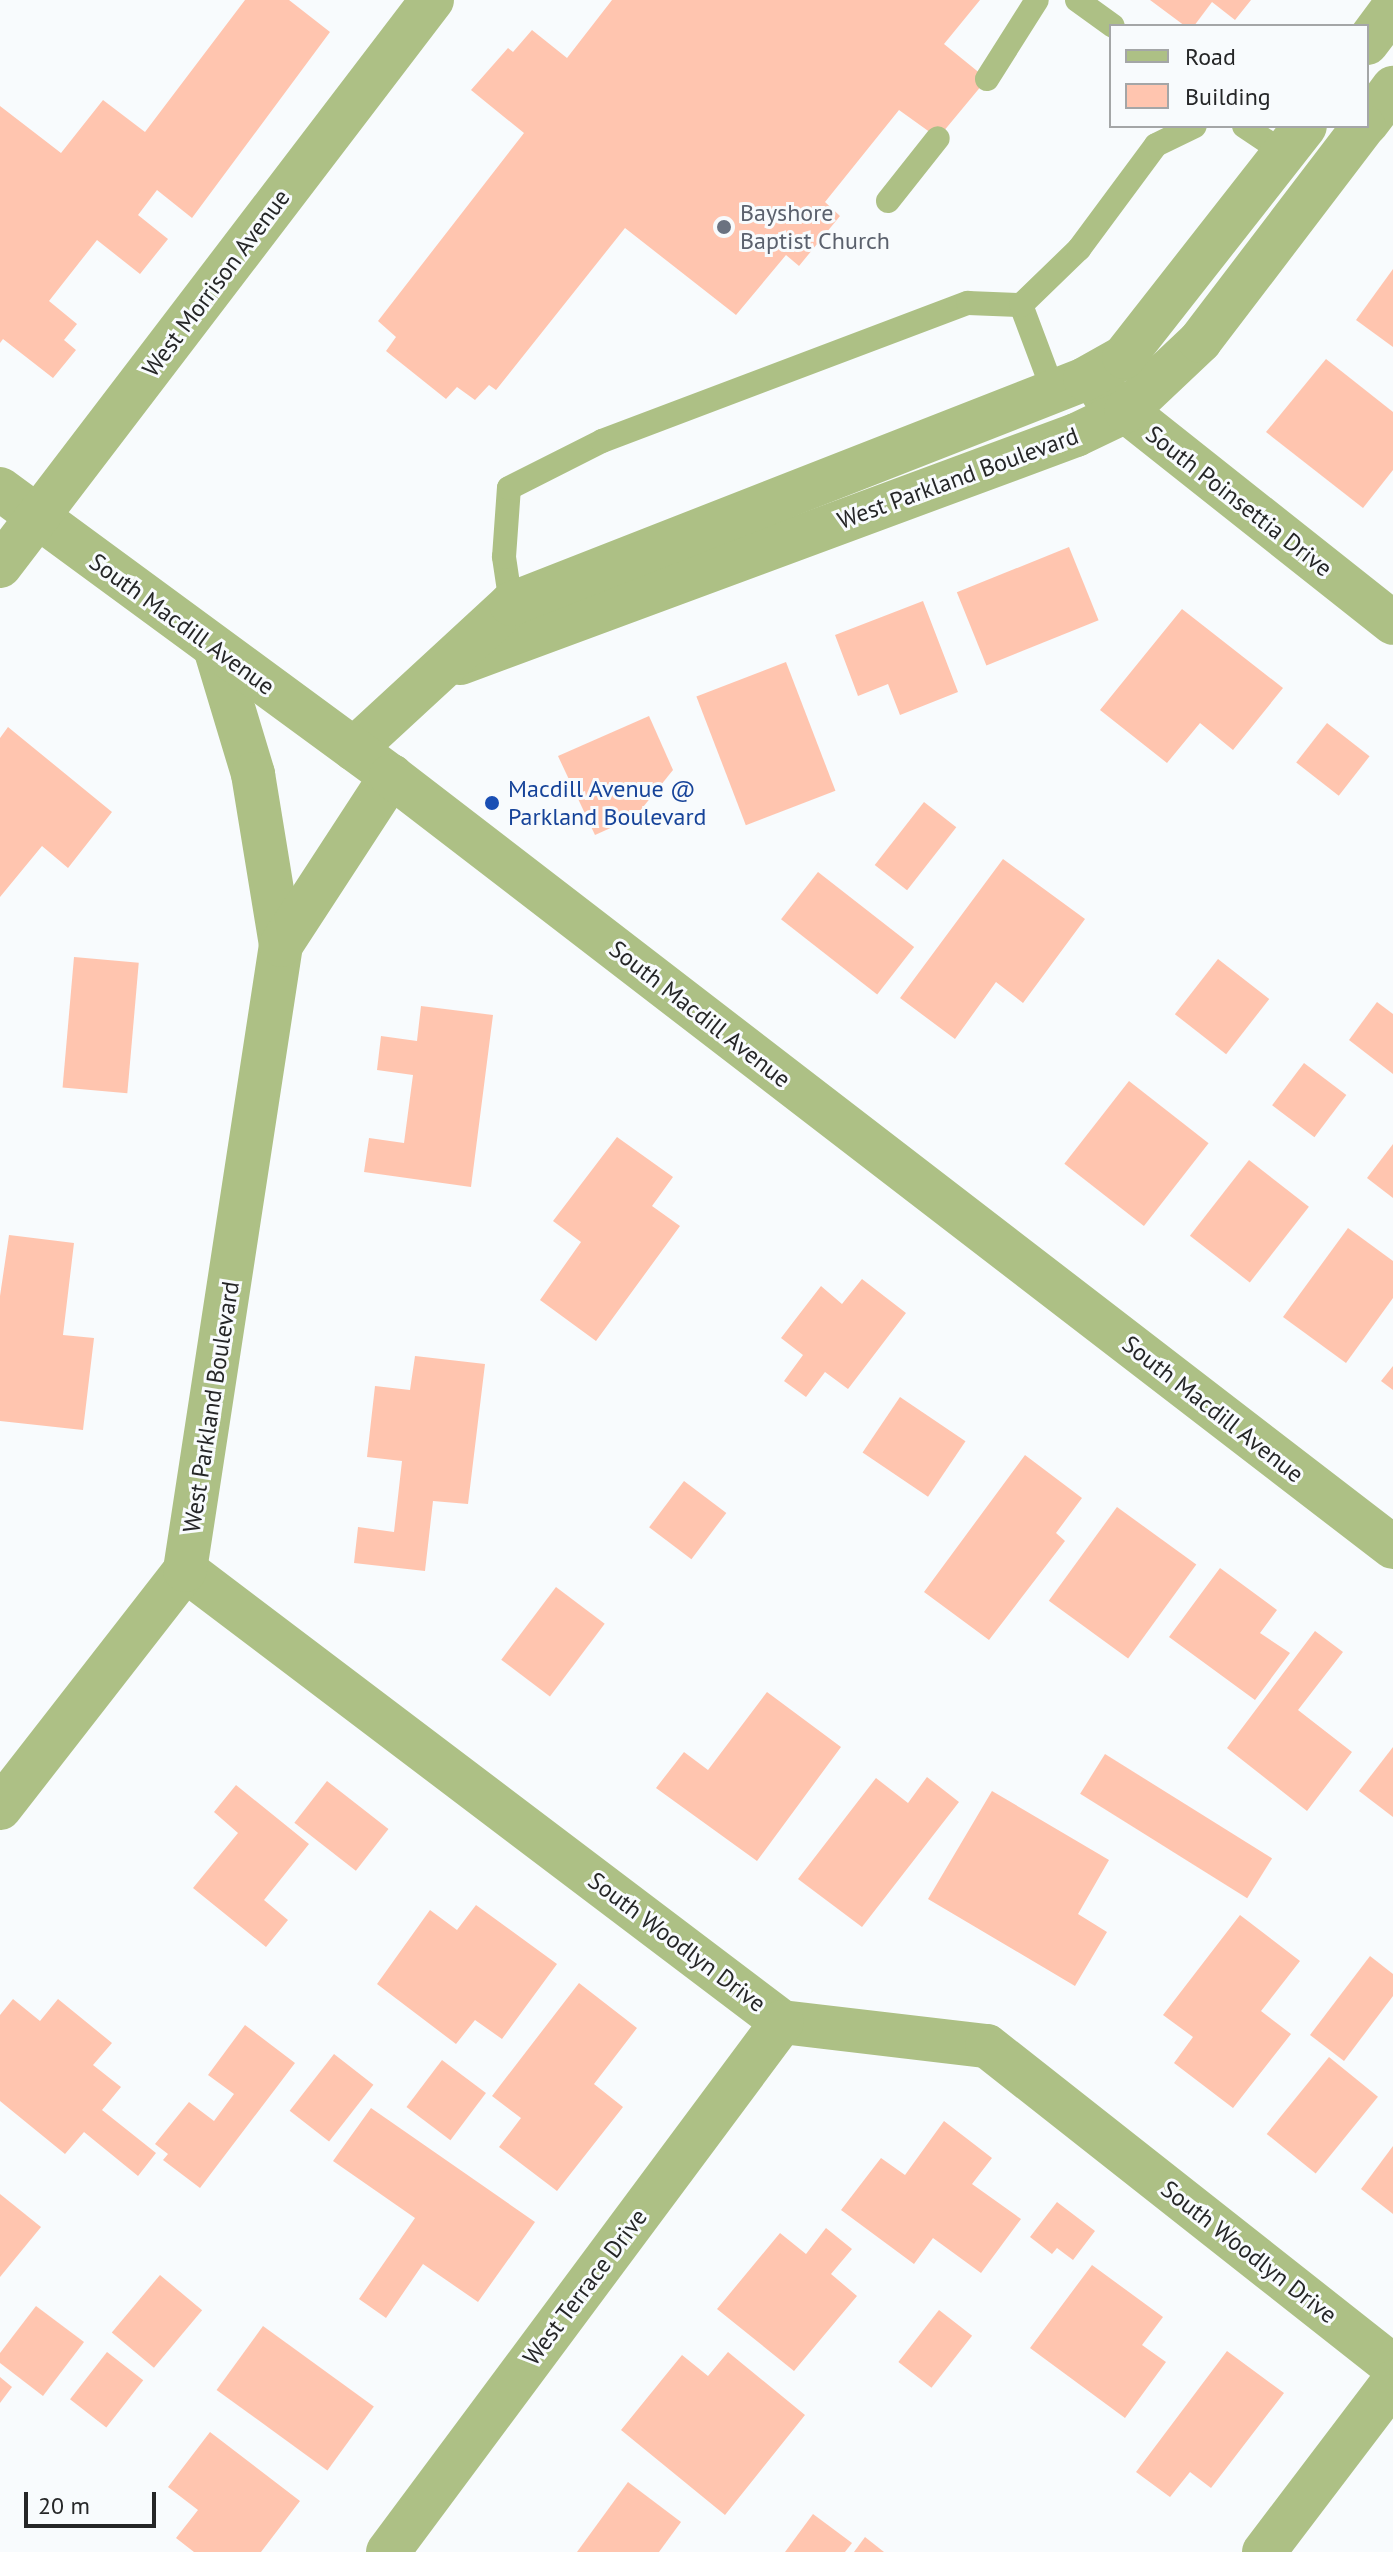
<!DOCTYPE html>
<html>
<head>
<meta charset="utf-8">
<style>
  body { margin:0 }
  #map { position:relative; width:1393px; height:2552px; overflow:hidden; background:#f8fbfd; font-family:"PT Sans",sans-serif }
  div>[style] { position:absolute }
  .building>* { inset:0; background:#ffc5af; transform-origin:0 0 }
  .service>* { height:24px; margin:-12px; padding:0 12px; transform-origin:12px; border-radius:12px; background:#adc085 }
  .minor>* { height:44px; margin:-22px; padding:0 22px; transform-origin:22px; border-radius:22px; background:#adc085 }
  .tertiary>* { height:44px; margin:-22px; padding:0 22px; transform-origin:22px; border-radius:22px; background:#adc085 }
  .dots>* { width:22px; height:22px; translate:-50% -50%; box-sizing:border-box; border:4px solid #f8fbfd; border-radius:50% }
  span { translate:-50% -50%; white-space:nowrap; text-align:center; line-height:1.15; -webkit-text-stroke:6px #f8fbfd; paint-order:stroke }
  .worship-label { font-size:24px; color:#5b616d }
  .left { translate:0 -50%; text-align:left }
  .street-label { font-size:24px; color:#252627 }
  .transit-label { font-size:24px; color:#164399 }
  .legend { position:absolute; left:1109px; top:24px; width:260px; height:104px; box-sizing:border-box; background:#f8fbfd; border:2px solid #a4a6a7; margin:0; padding:10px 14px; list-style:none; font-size:24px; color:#252627 }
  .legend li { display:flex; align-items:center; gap:16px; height:40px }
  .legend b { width:40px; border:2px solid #a4a6a7 }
  .scale { position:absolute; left:24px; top:2492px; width:132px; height:36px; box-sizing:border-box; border:4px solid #252627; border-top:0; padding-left:10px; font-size:24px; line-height:28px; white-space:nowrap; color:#252627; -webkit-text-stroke:6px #f8fbfd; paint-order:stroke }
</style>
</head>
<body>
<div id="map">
  <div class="building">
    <div style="clip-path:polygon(245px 0,289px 0,330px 32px,192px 218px,157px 190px,138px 215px,168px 239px,140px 274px,97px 240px,49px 301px,77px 324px,64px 340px,76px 350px,53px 378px,3px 339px,0 343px,0 106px,61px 153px,103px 100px,145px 132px)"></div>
    <div style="clip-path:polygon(612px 0,980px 0,944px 44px,987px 79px,938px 138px,899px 110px,825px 202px,840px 216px,799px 266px,786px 255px,736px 315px,625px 228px,496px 390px,489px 385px,475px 400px,457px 387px,446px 399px,386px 351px,396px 337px,378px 321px,524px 133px,471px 90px,508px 48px,513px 52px,532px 30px,567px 58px)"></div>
    <div style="clip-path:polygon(1150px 0,1251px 0,1235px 20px,1212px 2px,1194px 26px,1185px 26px)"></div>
    <div style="clip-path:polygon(1393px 269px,1393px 347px,1356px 320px)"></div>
    <div style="clip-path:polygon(1326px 359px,1393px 412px,1393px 470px,1363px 508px,1266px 432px)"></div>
    <div style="left:1069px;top:547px;width:79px;height:121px;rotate:68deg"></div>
    <div style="clip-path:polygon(923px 601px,958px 692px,900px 715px,888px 684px,858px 696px,835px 635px)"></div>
    <div style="clip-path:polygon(1182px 609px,1283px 688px,1233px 750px,1200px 723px,1167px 763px,1100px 710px)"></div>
    <div style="left:786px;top:662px;width:138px;height:96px;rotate:69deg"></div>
    <div style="clip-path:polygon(649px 716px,673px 770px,635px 817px,595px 835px,558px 756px)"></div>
    <div style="left:1327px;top:723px;width:54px;height:50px;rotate:38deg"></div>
    <div style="clip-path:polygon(8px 727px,112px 812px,68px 868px,42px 846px,0 897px,0 738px)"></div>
    <div style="left:924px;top:802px;width:41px;height:80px;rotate:38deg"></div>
    <div style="clip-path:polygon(1003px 859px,1085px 919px,1023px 1003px,996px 982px,955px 1039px,900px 998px)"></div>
    <div style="left:818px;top:872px;width:122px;height:60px;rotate:38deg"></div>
    <div style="left:74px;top:957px;width:65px;height:131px;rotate:5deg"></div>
    <div style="left:1218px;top:959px;width:65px;height:70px;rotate:38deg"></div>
    <div style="clip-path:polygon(1377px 1002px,1393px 1014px,1393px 1074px,1349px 1040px)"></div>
    <div style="clip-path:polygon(421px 1006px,493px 1015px,471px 1187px,364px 1172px,369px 1138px,404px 1143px,413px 1075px,377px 1070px,381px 1036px,417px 1041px)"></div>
    <div style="left:1304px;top:1063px;width:53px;height:53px;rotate:37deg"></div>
    <div style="left:1129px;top:1081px;width:101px;height:105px;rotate:38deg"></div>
    <div style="clip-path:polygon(617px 1137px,673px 1177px,652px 1206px,680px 1226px,596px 1341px,540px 1300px,581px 1242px,553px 1221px)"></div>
    <div style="clip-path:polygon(1393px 1144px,1393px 1198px,1367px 1178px)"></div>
    <div style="left:1249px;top:1160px;width:76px;height:96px;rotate:38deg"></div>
    <div style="clip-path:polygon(1348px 1228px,1393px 1261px,1393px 1298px,1346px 1363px,1283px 1317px)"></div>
    <div style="clip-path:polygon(9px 1235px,74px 1243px,63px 1335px,94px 1338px,83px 1430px,0 1421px,0 1296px)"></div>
    <div style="clip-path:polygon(862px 1279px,906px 1313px,848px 1389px,825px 1372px,806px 1397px,784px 1381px,803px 1355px,781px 1338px,821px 1286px,842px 1304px)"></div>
    <div style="clip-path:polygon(415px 1356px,485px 1364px,468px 1504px,433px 1501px,425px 1571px,354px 1563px,358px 1527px,394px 1532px,402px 1461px,367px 1457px,375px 1386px,410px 1390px)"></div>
    <div style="clip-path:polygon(1393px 1366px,1393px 1390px,1381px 1381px)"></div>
    <div style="left:900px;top:1397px;width:79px;height:67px;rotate:34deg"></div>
    <div style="clip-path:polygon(1025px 1455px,1082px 1498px,1056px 1533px,1065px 1541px,989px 1640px,924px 1592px)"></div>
    <div style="left:684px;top:1481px;width:53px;height:58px;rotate:37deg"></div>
    <div style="left:1117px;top:1507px;width:98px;height:116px;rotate:36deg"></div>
    <div style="clip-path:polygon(1220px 1568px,1277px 1610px,1260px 1633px,1290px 1653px,1255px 1700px,1169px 1637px)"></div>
    <div style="left:556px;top:1587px;width:61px;height:91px;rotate:37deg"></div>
    <div style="clip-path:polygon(1315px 1631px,1343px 1652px,1298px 1710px,1352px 1752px,1307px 1811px,1227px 1748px)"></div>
    <div style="clip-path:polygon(767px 1692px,841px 1747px,757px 1861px,656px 1788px,684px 1752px,708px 1770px)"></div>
    <div style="clip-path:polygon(1393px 1747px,1393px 1817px,1359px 1791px)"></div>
    <div style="left:1105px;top:1754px;width:197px;height:47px;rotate:32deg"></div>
    <div style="clip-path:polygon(927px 1777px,959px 1802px,862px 1927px,798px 1879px,876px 1778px,908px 1803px)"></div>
    <div style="left:327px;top:1781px;width:78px;height:53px;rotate:38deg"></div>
    <div style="clip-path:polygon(236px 1785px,309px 1844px,264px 1900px,288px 1920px,266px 1947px,193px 1888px,238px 1833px,214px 1812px)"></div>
    <div style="clip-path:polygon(992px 1791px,1109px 1860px,1078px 1914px,1107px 1932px,1075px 1986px,928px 1899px)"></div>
    <div style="clip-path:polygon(476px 1905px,557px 1964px,502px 2039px,475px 2020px,456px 2044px,377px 1984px,430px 1910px,457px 1930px)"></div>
    <div style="clip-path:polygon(1240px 1915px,1300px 1961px,1261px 2011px,1291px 2034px,1233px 2108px,1174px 2063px,1193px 2037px,1163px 2015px)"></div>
    <div style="clip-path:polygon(1370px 1956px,1393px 1974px,1393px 1996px,1344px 2061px,1310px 2035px)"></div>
    <div style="clip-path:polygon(579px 1983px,637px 2028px,594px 2084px,623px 2107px,557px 2191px,499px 2147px,521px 2118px,492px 2096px)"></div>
    <div style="clip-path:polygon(13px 1999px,40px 2021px,58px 1999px,112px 2043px,93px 2065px,121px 2087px,102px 2110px,156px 2153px,138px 2176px,84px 2132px,65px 2154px,0 2101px,0 2015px)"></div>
    <div style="clip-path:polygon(245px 2025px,295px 2063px,200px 2188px,163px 2160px,168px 2154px,155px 2144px,189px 2102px,214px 2121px,234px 2094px,208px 2075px)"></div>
    <div style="left:334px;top:2054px;width:50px;height:72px;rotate:38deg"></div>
    <div style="left:1329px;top:2057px;width:63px;height:99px;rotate:39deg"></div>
    <div style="left:442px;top:2060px;width:55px;height:59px;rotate:37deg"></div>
    <div style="clip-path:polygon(371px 2108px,535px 2222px,478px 2302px,423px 2264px,386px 2318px,359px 2299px,415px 2218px,333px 2161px)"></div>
    <div style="clip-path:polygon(944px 2121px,992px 2158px,972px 2184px,1021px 2219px,981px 2273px,933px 2238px,914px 2264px,841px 2210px,881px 2158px,905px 2175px)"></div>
    <div style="clip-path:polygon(1393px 2146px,1393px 2214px,1361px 2189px)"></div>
    <div style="clip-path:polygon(0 2194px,41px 2227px,0 2277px)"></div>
    <div style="clip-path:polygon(1057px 2202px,1095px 2231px,1073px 2260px,1057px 2248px,1052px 2254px,1030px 2237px)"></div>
    <div style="clip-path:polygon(826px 2228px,852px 2249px,831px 2274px,857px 2296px,794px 2371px,717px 2309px,780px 2233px,806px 2254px)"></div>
    <div style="clip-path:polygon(1092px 2265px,1163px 2317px,1142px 2345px,1166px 2362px,1125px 2418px,1030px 2348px)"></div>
    <div style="left:160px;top:2275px;width:55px;height:75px;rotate:40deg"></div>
    <div style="clip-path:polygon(36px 2306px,84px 2342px,43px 2396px,0 2363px,0 2353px)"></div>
    <div style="left:939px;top:2310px;width:42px;height:66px;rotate:38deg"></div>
    <div style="left:263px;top:2326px;width:137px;height:79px;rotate:36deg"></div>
    <div style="clip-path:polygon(1227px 2351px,1284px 2393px,1211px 2488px,1190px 2472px,1170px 2497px,1136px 2472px)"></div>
    <div style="left:107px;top:2352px;width:46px;height:60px;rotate:38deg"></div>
    <div style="clip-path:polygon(728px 2352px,805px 2415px,725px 2515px,621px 2430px,682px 2355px,708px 2376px)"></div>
    <div style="clip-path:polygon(0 2377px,12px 2387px,0 2403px)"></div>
    <div style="clip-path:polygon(210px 2432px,300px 2501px,261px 2552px,194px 2552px,176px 2538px,198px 2510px,168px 2487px)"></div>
    <div style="clip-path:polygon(628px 2482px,681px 2522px,659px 2552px,577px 2552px)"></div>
    <div style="clip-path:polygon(813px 2514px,852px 2543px,845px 2552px,785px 2552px)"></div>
    <div style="clip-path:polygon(865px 2537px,884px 2552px,854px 2552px)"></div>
  </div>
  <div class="service">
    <div style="left:1077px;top:0;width:44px;rotate:35.8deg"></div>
    <div style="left:987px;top:79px;width:93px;rotate:-57.7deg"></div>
    <div style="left:1244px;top:126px;width:48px;rotate:34deg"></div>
    <div style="left:888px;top:201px;width:80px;rotate:-51.6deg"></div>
    <div style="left:1021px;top:305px;width:91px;rotate:69.4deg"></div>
    <div style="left:511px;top:604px;width:48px;rotate:-98.5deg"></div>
    <div style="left:504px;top:557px;width:69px;rotate:-85.9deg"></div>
    <div style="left:509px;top:488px;width:104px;rotate:-26.8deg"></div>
    <div style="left:602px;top:441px;width:391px;rotate:-20.7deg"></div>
    <div style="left:968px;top:303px;width:53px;rotate:2.2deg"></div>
    <div style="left:1021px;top:305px;width:81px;rotate:-44deg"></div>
    <div style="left:1079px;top:249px;width:129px;rotate:-53.5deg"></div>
    <div style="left:1156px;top:145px;width:43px;rotate:-26deg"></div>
  </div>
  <div class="minor">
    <div style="left:1367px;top:43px;width:44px;rotate:-53.4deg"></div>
    <div style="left:1367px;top:123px;width:44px;rotate:-53.4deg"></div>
    <div style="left:1103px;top:393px;width:370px;rotate:38.4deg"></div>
    <div style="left:215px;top:648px;width:132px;rotate:73.2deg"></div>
    <div style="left:253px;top:774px;width:173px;rotate:80.7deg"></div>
    <div style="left:460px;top:663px;width:657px;rotate:-20.31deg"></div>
    <div style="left:1076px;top:435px;width:55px;rotate:-25.6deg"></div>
    <div style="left:1126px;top:411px;width:102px;rotate:-43.4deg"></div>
    <div style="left:1200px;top:341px;width:270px;rotate:-52.7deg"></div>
    <div style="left:354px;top:749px;width:214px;rotate:-42.7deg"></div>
    <div style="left:511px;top:604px;width:617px;rotate:-21.4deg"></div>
    <div style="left:1085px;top:379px;width:45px;rotate:-29.4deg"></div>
    <div style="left:1124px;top:357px;width:293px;rotate:-51.9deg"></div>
    <div style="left:185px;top:1570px;width:749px;rotate:37.13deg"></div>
    <div style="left:782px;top:2022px;width:206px;rotate:6.7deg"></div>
    <div style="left:987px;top:2046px;width:517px;rotate:38.24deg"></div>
    <div style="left:0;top:1808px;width:301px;rotate:-52.1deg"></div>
    <div style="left:185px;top:1570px;width:632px;rotate:-81.27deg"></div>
    <div style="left:281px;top:945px;width:202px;rotate:-56.9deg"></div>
    <div style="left:388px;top:2552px;width:660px;rotate:-53.37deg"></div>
    <div style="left:1264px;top:2552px;width:213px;rotate:-52.8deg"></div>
  </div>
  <div class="tertiary">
    <div style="left:0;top:489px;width:485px;rotate:36.3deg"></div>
    <div style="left:391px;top:776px;width:1264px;rotate:37.58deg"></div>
    <div style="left:0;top:566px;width:712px;rotate:-52.65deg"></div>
  </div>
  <div class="dots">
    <div style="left:724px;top:227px;background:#6b7280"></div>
    <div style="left:492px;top:803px;background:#1a4fb4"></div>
  </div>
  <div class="worship-label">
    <span class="left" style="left:740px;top:227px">Bayshore<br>Baptist Church</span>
  </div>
  <div class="street-label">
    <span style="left:216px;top:283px;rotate:-53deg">West Morrison Avenue</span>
    <span style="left:958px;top:478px;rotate:-20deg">West Parkland Boulevard</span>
    <span style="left:1239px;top:501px;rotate:38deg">South Poinsettia Drive</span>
    <span style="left:182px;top:624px;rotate:36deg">South Macdill Avenue</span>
    <span style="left:700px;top:1014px;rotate:38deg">South Macdill Avenue</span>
    <span style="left:211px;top:1407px;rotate:-81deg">West Parkland Boulevard</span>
    <span style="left:1213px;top:1409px;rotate:38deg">South Macdill Avenue</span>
    <span style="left:677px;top:1942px;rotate:37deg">South Woodlyn Drive</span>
    <span style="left:1249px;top:2252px;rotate:38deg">South Woodlyn Drive</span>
    <span style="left:585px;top:2287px;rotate:-53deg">West Terrace Drive</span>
  </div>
  <div class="transit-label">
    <span class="left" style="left:508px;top:803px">Macdill Avenue @<br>Parkland Boulevard</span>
  </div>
  <ul class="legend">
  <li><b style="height:10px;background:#adc085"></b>Road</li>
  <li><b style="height:22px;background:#ffc5af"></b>Building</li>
  </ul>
  <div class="scale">20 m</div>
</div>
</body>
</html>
